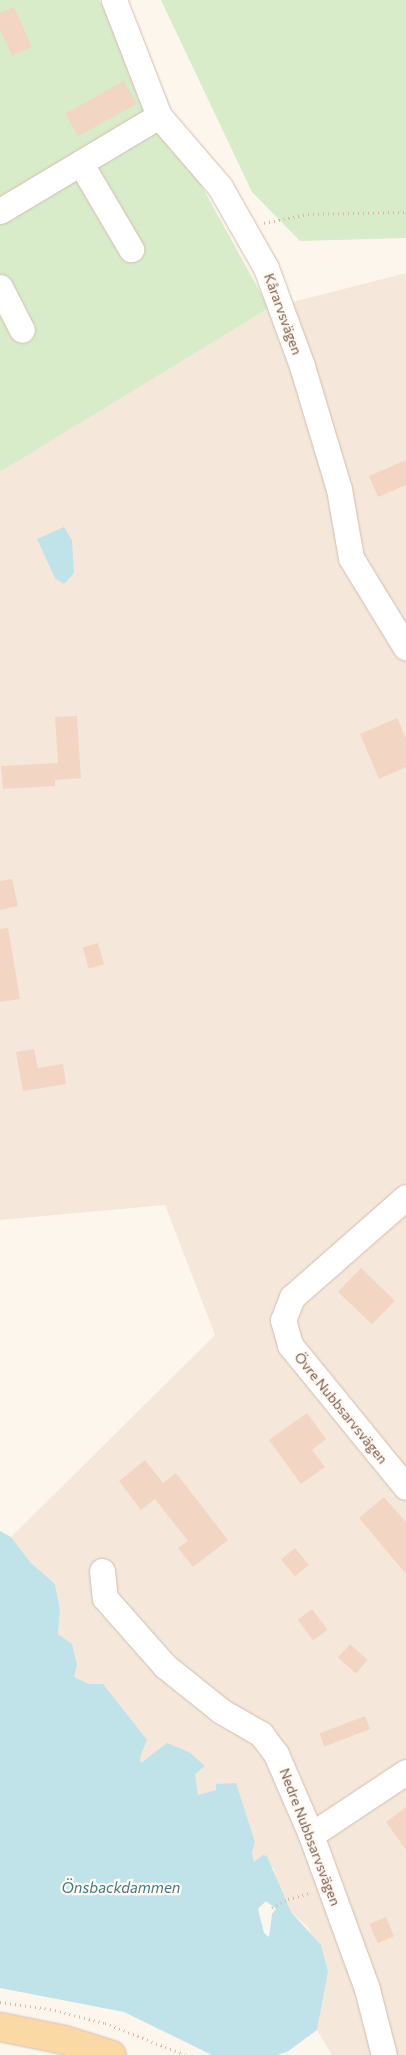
<!DOCTYPE html>
<html>
<head>
<meta charset="utf-8">
<style>
  body { margin:0 }
  #map { position:relative; width:406px; height:2055px; overflow:hidden; background:#fdf6ec; font-family:Commissioner,sans-serif }
  div>[style] { position:absolute }
  .residential>* { inset:0; background:#f5e8da }
  .green>* { inset:0; background:#d8ecc9 }
  .water>* { inset:0; background:#bfe3e8 }
  .building>* { inset:0; background:#f3d5c3; transform-origin:0 0 }
  .path>* { height:3px; margin-top:-1.5px; transform-origin:0; background:repeating-linear-gradient(90deg,#d9b8a5 0 1px,transparent 0 5px) }
  .roads { filter:drop-shadow(0 0 1px #d1beb0) drop-shadow(0 0 1px #d1beb0) }
  .minor>* { height:25px; margin:-12.5px; padding:0 12.5px; transform-origin:12.5px; border-radius:12.5px; background:#fff }
  .major>* { height:28px; margin:-14px; padding:0 14px; transform-origin:14px; border-radius:14px; background:#fbd9a5 }
  span { translate:-50% -50%; white-space:nowrap; text-align:center; line-height:1.15; -webkit-text-stroke:4.5px #fffaf3; paint-order:stroke }
  .street-label { font-size:14px; color:#7a5c4d }
  .water-label { font-size:15px; color:#437c86; font-style:italic }
</style>
</head>
<body>
<div id="map">
  <div class="residential">
    <div style="clip-path:polygon(406px 273px,406px 2055px,332px 2055px,317px 2030px,328px 1972px,308px 1927px,291px 1912px,278px 1885px,274px 1868px,254px 1862px,252px 1853px,255px 1842px,216px 1784px,216px 1790px,198px 1795px,195px 1773px,204px 1766px,163px 1748px,141px 1764px,140px 1757px,89px 1684px,73px 1677px,77px 1665px,58px 1634px,60px 1610px,55px 1584px,31px 1563px,11px 1537px,215px 1335px,165px 1205px,0 1220px,0 472px,269px 308px)"></div>
  </div>
  <div class="green">
    <div style="clip-path:polygon(0 0,99px 0,269px 308px,0 472px)"></div>
    <div style="clip-path:polygon(161px 0,406px 0,406px 238px,300px 241px,252px 192px)"></div>
  </div>
  <div class="water">
    <div style="clip-path:polygon(64px 527px,72px 540px,74px 573px,64px 584px,55px 578px,37px 539px)"></div>
    <div style="clip-path:polygon(evenodd,0 1531px,11px 1537px,31px 1563px,55px 1584px,60px 1610px,58px 1634px,72px 1644px,77px 1665px,74px 1677px,89px 1684px,103px 1684px,133px 1722px,147px 1740px,140px 1757px,141px 1763px,167px 1743px,189px 1752px,205px 1766px,195px 1774px,198px 1795px,216px 1790px,216px 1784px,236px 1783px,255px 1842px,252px 1853px,254px 1862px,263px 1855px,267px 1856px,291px 1912px,321px 1945px,328px 1972px,317px 2030px,287px 2052px,276px 2055px,212px 2055px,124px 2012px,0 1988px,0 1531px,266px 1901px,276px 1909px,272px 1914px,269px 1937px,264px 1933px,258px 1909px,266px 1901px)"></div>
  </div>
  <div class="building">
    <div style="clip-path:polygon(14px 7px,32px 47px,12px 56px,0 29px,0 13px)"></div>
    <div style="left:124px;top:81px;width:26px;height:67px;rotate:61deg"></div>
    <div style="clip-path:polygon(406px 460px,406px 485px,378px 497px,369px 476px)"></div>
    <div style="clip-path:polygon(77px 716px,81px 778px,55px 780px,55px 786px,3px 789px,1px 766px,58px 763px,55px 717px)"></div>
    <div style="clip-path:polygon(397px 718px,406px 739px,406px 767px,379px 779px,360px 734px)"></div>
    <div style="clip-path:polygon(12px 879px,18px 906px,0 910px,0 881px)"></div>
    <div style="clip-path:polygon(8px 928px,20px 999px,0 1002px,0 929px)"></div>
    <div style="left:98px;top:943px;width:22px;height:16px;rotate:74deg"></div>
    <div style="clip-path:polygon(34px 1049px,38px 1068px,63px 1064px,66px 1084px,23px 1091px,16px 1052px)"></div>
    <div style="left:361px;top:1268px;width:47px;height:33px;rotate:44deg"></div>
    <div style="clip-path:polygon(307px 1413px,326px 1439px,312px 1450px,325px 1467px,301px 1484px,269px 1440px)"></div>
    <div style="clip-path:polygon(145px 1460px,163px 1483px,176px 1473px,228px 1540px,193px 1567px,178px 1548px,188px 1541px,155px 1499px,141px 1510px,119px 1481px)"></div>
    <div style="clip-path:polygon(384px 1497px,406px 1522px,406px 1574px,359px 1518px)"></div>
    <div style="left:295px;top:1548px;width:22px;height:18px;rotate:51deg"></div>
    <div style="left:312px;top:1609px;width:26px;height:18px;rotate:53deg"></div>
    <div style="left:350px;top:1644px;width:24px;height:18px;rotate:42deg"></div>
    <div style="left:365px;top:1716px;width:14px;height:49px;rotate:69deg"></div>
    <div style="clip-path:polygon(406px 1807px,406px 1850px,386px 1822px)"></div>
    <div style="left:386px;top:1917px;width:21px;height:18px;rotate:67deg"></div>
  </div>
  <div class="path">
    <div style="left:264px;top:223px;width:45px;rotate:-11.6deg"></div>
    <div style="left:308px;top:214px;width:98px;rotate:-1.2deg"></div>
    <div style="left:272px;top:1908px;width:18px;rotate:-29deg"></div>
    <div style="left:288px;top:1899px;width:24px;rotate:-15deg"></div>
    <div style="left:0;top:2002px;width:50px;rotate:8deg"></div>
    <div style="left:50px;top:2009px;width:57px;rotate:14.3deg"></div>
    <div style="left:105px;top:2023px;width:87px;rotate:21.6deg"></div>
  </div>
  <div class="roads">
    <div class="minor">
      <div style="left:114px;top:0;width:124px;rotate:68.8deg"></div>
      <div style="left:159px;top:116px;width:94px;rotate:49.3deg"></div>
      <div style="left:220px;top:187px;width:93px;rotate:60.4deg"></div>
      <div style="left:266px;top:268px;width:104px;rotate:69.8deg"></div>
      <div style="left:302px;top:366px;width:128px;rotate:73.3deg"></div>
      <div style="left:339px;top:489px;width:70px;rotate:80.1deg"></div>
      <div style="left:351px;top:558px;width:105px;rotate:58.6deg"></div>
      <div style="left:81px;top:164px;width:99px;rotate:59.5deg"></div>
      <div style="left:0;top:211px;width:185px;rotate:-30.9deg"></div>
      <div style="left:0;top:287px;width:48px;rotate:62.9deg"></div>
      <div style="left:406px;top:1197px;width:152px;rotate:138.7deg"></div>
      <div style="left:292px;top:1297px;width:25px;rotate:111deg"></div>
      <div style="left:283px;top:1320px;width:26px;rotate:74deg"></div>
      <div style="left:290px;top:1345px;width:183px;rotate:50.8deg"></div>
      <div style="left:102px;top:1571px;width:27px;rotate:84deg"></div>
      <div style="left:105px;top:1598px;width:91px;rotate:48.6deg"></div>
      <div style="left:165px;top:1666px;width:72px;rotate:38.8deg"></div>
      <div style="left:221px;top:1711px;width:46px;rotate:29.9deg"></div>
      <div style="left:261px;top:1734px;width:25px;rotate:53deg"></div>
      <div style="left:276px;top:1754px;width:88px;rotate:66.6deg"></div>
      <div style="left:311px;top:1835px;width:164px;rotate:70deg"></div>
      <div style="left:367px;top:1989px;width:68px;rotate:75.6deg"></div>
      <div style="left:311px;top:1835px;width:114px;rotate:-33.6deg"></div>
    </div>
    <div class="major">
      <div style="left:0;top:2027px;width:66px;rotate:11.3deg"></div>
      <div style="left:65px;top:2040px;width:49px;rotate:17.7deg"></div>
    </div>
  </div>
  <div class="street-label">
    <span style="left:283px;top:314px;rotate:70deg">Kårarvsvägen</span>
    <span style="left:341px;top:1408px;rotate:51deg">Övre Nubbsarvsvägen</span>
    <span style="left:310px;top:1837px;rotate:69deg">Nedre Nubbsarvsvägen</span>
  </div>
  <div class="water-label">
    <span style="left:121px;top:1888px">Önsbackdammen</span>
  </div>
</div>
</body>
</html>
